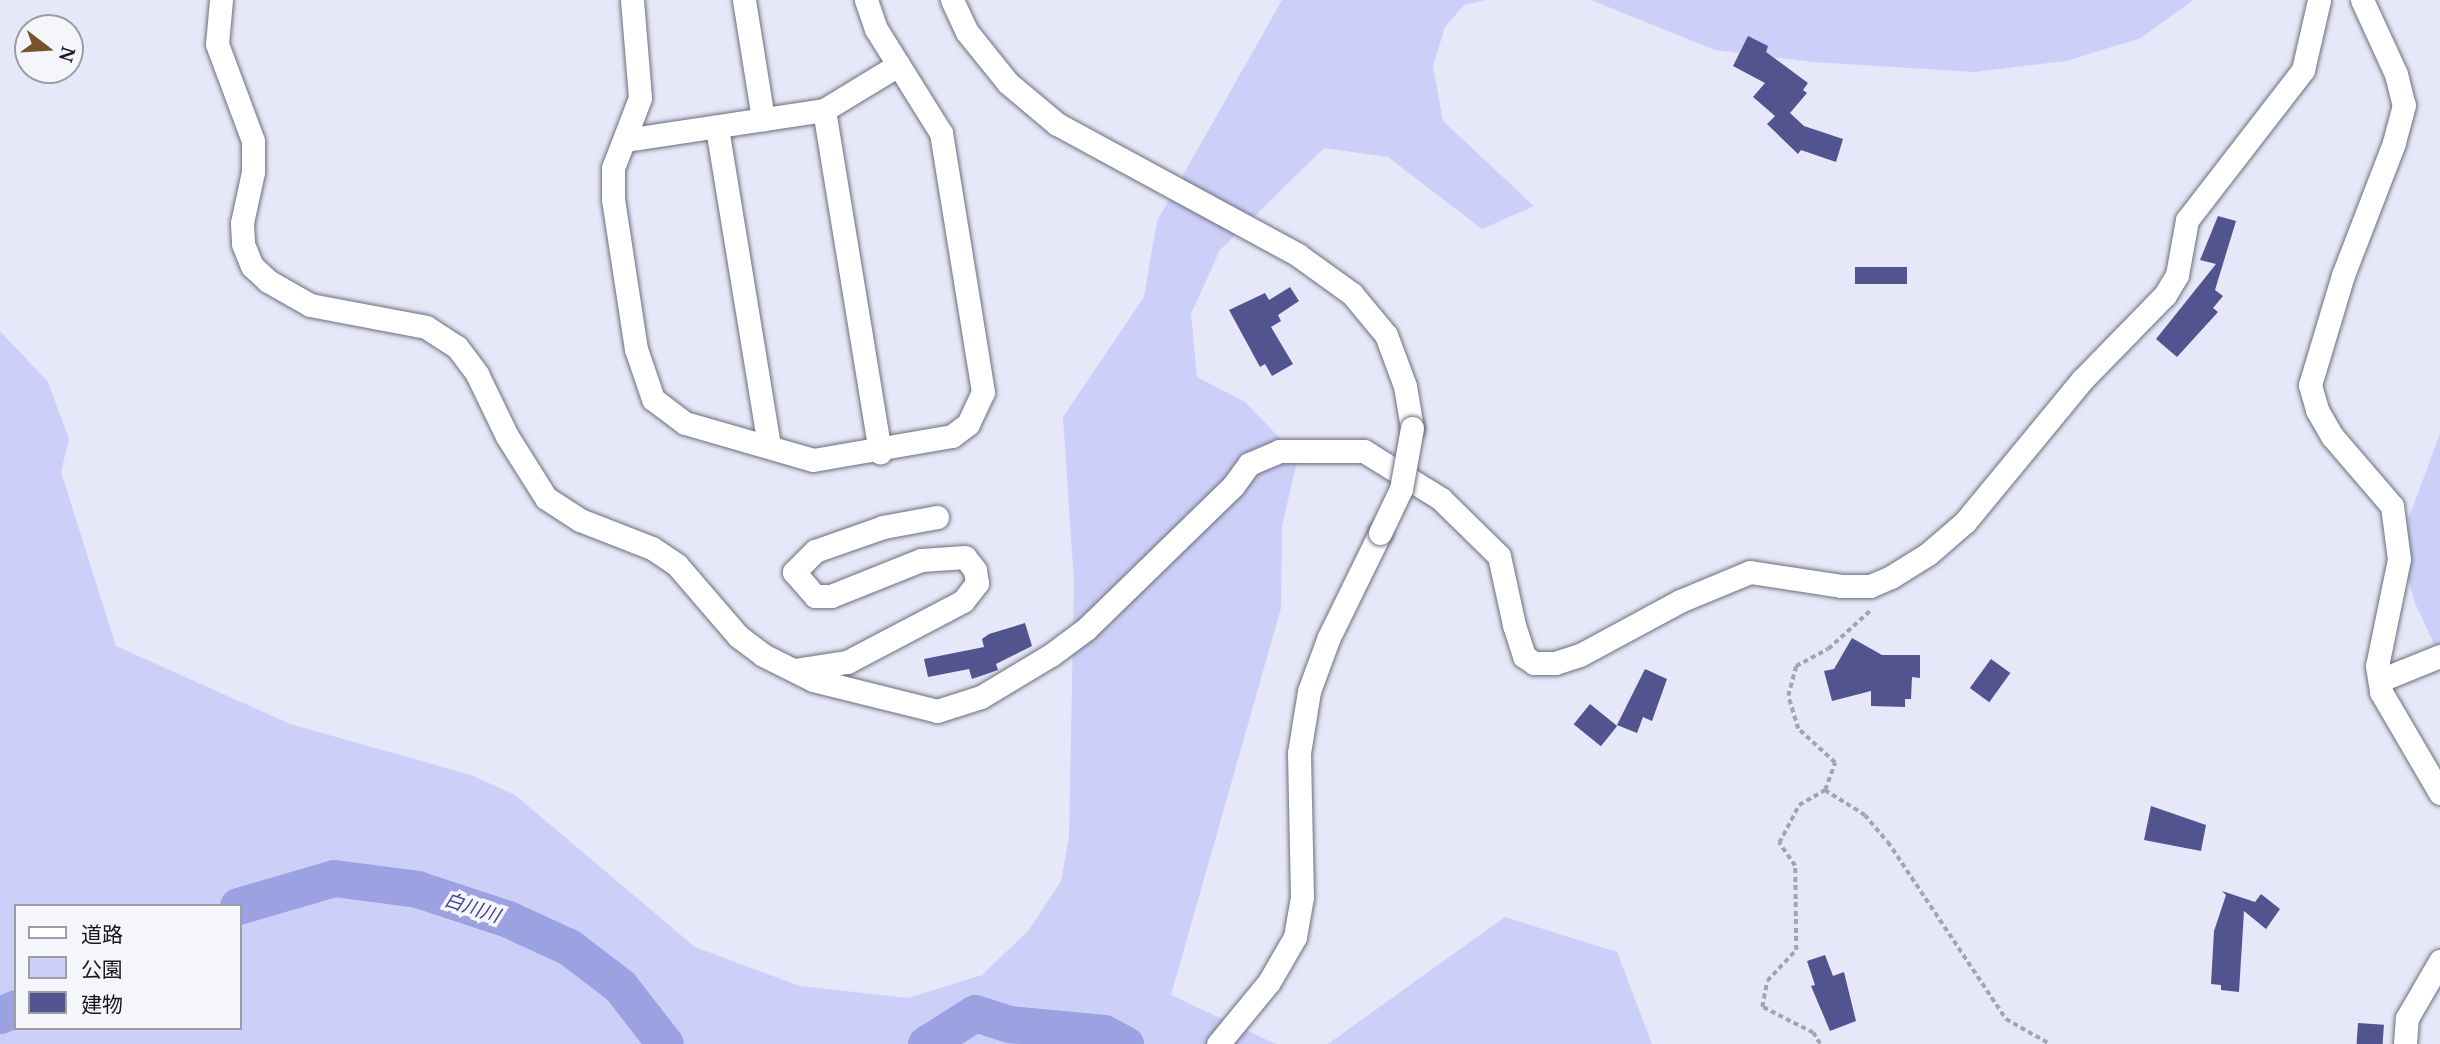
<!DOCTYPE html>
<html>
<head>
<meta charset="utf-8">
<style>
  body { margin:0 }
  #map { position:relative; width:2440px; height:1044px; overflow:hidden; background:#e6e7f8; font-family:"Noto Serif","Noto Sans JP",serif }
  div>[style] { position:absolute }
  .green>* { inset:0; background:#ccd0f9 }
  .river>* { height:37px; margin:-18.5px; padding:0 18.5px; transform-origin:18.5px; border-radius:18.5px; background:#9ca1e2 }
  .building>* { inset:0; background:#52548f; transform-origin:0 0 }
  .path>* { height:3.5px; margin-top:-1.75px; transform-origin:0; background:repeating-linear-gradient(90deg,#a3a4b1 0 5px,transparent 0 8.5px) }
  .roads { filter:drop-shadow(0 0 2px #6c6e7c) drop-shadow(0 0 2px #6c6e7c) }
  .minor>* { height:23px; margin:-11.5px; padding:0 11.5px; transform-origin:11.5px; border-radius:11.5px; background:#fff }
  .bridges { filter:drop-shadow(0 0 2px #6c6e7c) drop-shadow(0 0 2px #6c6e7c) }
  .minor-bridge>* { height:23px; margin:-11.5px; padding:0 11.5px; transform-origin:11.5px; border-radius:11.5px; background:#fff }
  span { translate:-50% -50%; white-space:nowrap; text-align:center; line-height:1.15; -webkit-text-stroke:7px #f5f5fc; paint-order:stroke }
  .water-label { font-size:19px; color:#444290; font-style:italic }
  .legend { position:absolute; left:14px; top:904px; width:228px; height:126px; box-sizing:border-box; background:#f5f5fc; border:2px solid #9d9da3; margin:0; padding:9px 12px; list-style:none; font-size:21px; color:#18181e }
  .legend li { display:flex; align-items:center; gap:14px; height:35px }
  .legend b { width:35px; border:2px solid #9d9da3 }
  .north { position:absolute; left:14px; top:14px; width:70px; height:70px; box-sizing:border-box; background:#f5f5fc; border:2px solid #9d9da3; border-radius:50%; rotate:107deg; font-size:19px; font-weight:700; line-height:28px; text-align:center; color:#18181e }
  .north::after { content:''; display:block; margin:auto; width:24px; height:32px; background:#75542b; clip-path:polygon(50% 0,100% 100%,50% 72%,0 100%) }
</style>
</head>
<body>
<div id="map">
  <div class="green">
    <div style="clip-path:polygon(evenodd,1282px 0,1486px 0,1464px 5px,1445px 27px,1433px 66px,1443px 121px,1534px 206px,1482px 229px,1388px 157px,1324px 148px,1220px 250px,1191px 314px,1197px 377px,1245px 402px,1298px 457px,1282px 526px,1281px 608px,1171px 995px,1276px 1044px,0 1044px,0 331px,48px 382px,69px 439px,61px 472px,116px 646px,290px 724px,471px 775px,515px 795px,695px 947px,800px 986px,908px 998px,982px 975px,1029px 930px,1061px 881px,1069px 837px,1074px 582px,1063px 417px,1144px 297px,1157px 221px,1282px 0,16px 906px,240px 906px,240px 1028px,16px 1028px,16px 906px)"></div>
    <div style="clip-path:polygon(1591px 0,2193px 0,2141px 38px,2066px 61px,1974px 72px,1812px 62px,1715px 50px)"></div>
    <div style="clip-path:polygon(2440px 434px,2440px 647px,2434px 644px,2414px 601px,2404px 561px,2409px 517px)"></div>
    <div style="clip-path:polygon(1505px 917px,1617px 952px,1652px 1044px,1328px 1044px)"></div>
  </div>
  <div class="river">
    <div style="left:238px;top:906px;width:100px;rotate:-16.3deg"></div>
    <div style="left:334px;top:878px;width:84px;rotate:7.5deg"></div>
    <div style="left:417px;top:889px;width:96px;rotate:18.2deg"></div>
    <div style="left:508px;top:919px;width:67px;rotate:24.7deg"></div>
    <div style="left:569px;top:947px;width:64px;rotate:37.4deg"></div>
    <div style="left:620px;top:986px;width:73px;rotate:52.2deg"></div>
    <div style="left:0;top:1015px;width:17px;rotate:-24deg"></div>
    <div style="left:926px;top:1044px;width:58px;rotate:-32.3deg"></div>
    <div style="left:975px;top:1013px;width:36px;rotate:18deg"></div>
    <div style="left:1009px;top:1024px;width:95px;rotate:5.4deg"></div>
    <div style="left:1104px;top:1033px;width:24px;rotate:28deg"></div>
  </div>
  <div class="building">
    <div style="clip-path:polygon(1748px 36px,1768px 46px,1766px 52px,1808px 83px,1803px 90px,1807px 93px,1790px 113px,1804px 126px,1843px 139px,1836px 162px,1801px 150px,1798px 154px,1767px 124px,1775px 116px,1753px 97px,1765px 83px,1733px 66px)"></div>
    <div style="clip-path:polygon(2218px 216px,2236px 221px,2215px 290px,2223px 296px,2213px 308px,2218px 312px,2177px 357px,2156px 339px,2216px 264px,2200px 260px)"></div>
    <div style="left:1907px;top:267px;width:17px;height:52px;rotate:90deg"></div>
    <div style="clip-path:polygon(1290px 287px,1299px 301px,1278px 315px,1281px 321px,1271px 327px,1293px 364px,1272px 376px,1265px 364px,1260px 367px,1229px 310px,1265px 293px,1269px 300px)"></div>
    <div style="clip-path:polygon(1025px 623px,1032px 646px,996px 664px,998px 670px,972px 679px,969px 669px,928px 677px,924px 659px,984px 647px,982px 639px,989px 634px)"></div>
    <div style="clip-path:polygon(1852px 638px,1882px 655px,1920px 655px,1920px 678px,1912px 677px,1911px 699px,1905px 699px,1905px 707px,1871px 706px,1871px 691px,1832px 701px,1824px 671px,1834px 669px)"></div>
    <div style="left:1991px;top:659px;width:24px;height:36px;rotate:36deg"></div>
    <div style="clip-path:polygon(1645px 669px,1667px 679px,1652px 721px,1643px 717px,1637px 733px,1617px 725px)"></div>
    <div style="left:1590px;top:704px;width:35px;height:26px;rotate:39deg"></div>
    <div style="clip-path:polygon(2151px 806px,2206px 825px,2201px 851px,2144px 840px)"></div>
    <div style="clip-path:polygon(2222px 891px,2255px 902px,2261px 894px,2280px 909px,2266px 929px,2244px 911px,2239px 992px,2221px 990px,2221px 985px,2211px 984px,2214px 931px,2226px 895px)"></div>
    <div style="clip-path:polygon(1825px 955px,1833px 976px,1844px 972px,1856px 1021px,1830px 1031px,1811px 986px,1815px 985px,1807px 961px)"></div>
    <div style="left:2358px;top:1023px;width:26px;height:21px;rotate:4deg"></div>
  </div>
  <div class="path">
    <div style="left:1825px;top:790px;width:47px;rotate:32deg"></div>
    <div style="left:1865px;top:815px;width:35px;rotate:50deg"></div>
    <div style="left:1888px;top:842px;width:213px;rotate:56.3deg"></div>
    <div style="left:2006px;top:1019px;width:51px;rotate:29.6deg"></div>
    <div style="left:1820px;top:1044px;width:13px;rotate:-122deg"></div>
    <div style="left:1813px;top:1033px;width:57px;rotate:-153deg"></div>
    <div style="left:1762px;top:1007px;width:26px;rotate:-79deg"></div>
    <div style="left:1767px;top:981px;width:42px;rotate:-46.9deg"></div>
    <div style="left:1796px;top:950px;width:84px;rotate:-90.7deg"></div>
    <div style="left:1795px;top:866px;width:28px;rotate:-125deg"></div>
    <div style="left:1779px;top:843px;width:43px;rotate:-62.2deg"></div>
    <div style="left:1799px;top:805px;width:30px;rotate:-30deg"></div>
    <div style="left:1825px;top:790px;width:29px;rotate:-70deg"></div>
    <div style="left:1835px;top:763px;width:50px;rotate:-137.4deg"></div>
    <div style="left:1798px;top:729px;width:34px;rotate:-107deg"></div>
    <div style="left:1788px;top:696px;width:31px;rotate:-75deg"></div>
    <div style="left:1796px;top:666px;width:36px;rotate:-28deg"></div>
    <div style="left:1828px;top:649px;width:59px;rotate:-42.3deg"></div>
  </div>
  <div class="roads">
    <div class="minor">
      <div style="left:221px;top:0;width:44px;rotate:95.2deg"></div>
      <div style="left:217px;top:44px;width:103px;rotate:69.6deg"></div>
      <div style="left:253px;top:141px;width:31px;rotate:90deg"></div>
      <div style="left:253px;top:172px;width:52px;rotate:102.2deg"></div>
      <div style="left:242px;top:223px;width:21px;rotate:87deg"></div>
      <div style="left:243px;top:244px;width:24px;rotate:68deg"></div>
      <div style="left:252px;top:266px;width:22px;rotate:43deg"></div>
      <div style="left:268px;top:281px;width:48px;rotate:29.7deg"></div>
      <div style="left:310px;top:305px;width:118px;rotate:10.7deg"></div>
      <div style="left:426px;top:327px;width:37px;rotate:33deg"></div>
      <div style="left:457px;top:347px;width:34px;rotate:53deg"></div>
      <div style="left:477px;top:374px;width:69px;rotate:64.2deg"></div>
      <div style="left:507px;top:436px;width:73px;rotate:57.8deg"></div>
      <div style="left:546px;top:498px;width:40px;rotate:32.9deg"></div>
      <div style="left:580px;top:520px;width:77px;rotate:21.3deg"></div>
      <div style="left:652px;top:548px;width:30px;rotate:34deg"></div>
      <div style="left:677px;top:565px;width:94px;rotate:49.3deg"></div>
      <div style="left:738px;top:636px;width:31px;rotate:37deg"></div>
      <div style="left:763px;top:655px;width:56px;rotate:26.6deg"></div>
      <div style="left:813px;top:680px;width:128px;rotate:14deg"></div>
      <div style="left:937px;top:711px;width:46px;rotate:-17.7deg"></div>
      <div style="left:981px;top:697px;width:82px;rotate:-31deg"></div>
      <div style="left:1051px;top:655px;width:44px;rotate:-36.6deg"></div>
      <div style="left:1086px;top:629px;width:205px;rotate:-44.2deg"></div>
      <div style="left:1233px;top:486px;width:27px;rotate:-54deg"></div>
      <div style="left:1249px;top:464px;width:33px;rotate:-23deg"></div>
      <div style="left:1279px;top:451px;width:85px"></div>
      <div style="left:1364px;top:451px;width:91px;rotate:31.9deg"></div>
      <div style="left:1441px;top:499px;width:81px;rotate:44.5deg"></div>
      <div style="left:1499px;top:556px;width:71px;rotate:77.7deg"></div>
      <div style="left:1514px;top:625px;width:33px;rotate:72deg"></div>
      <div style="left:1524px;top:656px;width:12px;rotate:35deg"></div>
      <div style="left:1534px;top:663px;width:21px"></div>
      <div style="left:1555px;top:663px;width:26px;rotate:-18deg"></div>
      <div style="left:1580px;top:655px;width:114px;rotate:-28.4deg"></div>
      <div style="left:1680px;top:601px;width:76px;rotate:-22.5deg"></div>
      <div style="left:1750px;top:572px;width:92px;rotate:8.7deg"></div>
      <div style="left:1841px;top:586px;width:29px"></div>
      <div style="left:1870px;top:586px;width:23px;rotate:-23deg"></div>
      <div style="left:1891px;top:577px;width:44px;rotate:-31.9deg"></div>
      <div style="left:1928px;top:554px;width:49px;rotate:-40.9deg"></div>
      <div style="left:1965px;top:522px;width:184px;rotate:-50.5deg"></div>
      <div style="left:2082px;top:380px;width:119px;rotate:-45.7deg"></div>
      <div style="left:2165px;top:295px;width:23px;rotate:-59deg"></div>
      <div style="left:2177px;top:275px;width:56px;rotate:-79.7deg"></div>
      <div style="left:2187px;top:220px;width:190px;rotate:-52.3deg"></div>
      <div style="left:2303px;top:70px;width:72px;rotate:-77.1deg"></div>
      <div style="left:632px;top:0;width:98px;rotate:85.3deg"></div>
      <div style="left:640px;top:98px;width:75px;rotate:111.1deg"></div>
      <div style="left:613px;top:168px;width:31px;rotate:90deg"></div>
      <div style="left:613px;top:199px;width:152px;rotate:81.3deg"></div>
      <div style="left:636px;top:349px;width:53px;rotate:71.2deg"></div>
      <div style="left:653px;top:399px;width:40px;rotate:37deg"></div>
      <div style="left:685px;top:423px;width:133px;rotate:16.1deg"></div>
      <div style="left:813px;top:460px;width:141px;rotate:-9.8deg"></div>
      <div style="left:952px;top:436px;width:20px;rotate:-37deg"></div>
      <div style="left:968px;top:424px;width:35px;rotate:-65deg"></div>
      <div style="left:983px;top:392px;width:262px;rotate:-99.2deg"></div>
      <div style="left:941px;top:133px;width:123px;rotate:-122deg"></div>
      <div style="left:876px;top:29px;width:31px;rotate:-109deg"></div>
      <div style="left:744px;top:0;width:121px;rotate:80.9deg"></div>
      <div style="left:952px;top:0;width:35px;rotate:65deg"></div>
      <div style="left:967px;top:32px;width:65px;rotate:51.2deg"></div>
      <div style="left:1008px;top:83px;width:64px;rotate:39.9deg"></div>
      <div style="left:1057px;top:124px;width:274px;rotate:28.5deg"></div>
      <div style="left:1298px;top:255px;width:67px;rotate:35.8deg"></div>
      <div style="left:1352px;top:294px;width:53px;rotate:50.3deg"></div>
      <div style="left:1386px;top:335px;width:54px;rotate:69.6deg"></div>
      <div style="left:1405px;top:386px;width:43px;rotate:80.5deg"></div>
      <div style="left:2362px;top:0;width:81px;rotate:65.3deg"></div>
      <div style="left:2396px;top:74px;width:32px;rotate:76deg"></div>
      <div style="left:2404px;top:105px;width:39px;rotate:105deg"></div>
      <div style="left:2394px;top:143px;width:142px;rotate:111.1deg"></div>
      <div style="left:2343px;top:275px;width:115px;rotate:106.7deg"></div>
      <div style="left:2310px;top:385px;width:26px;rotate:74deg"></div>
      <div style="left:2317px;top:410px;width:30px;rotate:60deg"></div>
      <div style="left:2332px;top:436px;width:92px;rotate:49.4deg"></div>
      <div style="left:2392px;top:506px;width:53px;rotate:82.5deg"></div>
      <div style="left:2399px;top:559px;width:109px;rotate:101.6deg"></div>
      <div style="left:2377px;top:666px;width:26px;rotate:81deg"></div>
      <div style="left:2381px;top:692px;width:117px;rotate:59.7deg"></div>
      <div style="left:824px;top:110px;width:347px;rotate:80.7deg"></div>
      <div style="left:717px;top:128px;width:322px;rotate:80.7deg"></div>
      <div style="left:626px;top:140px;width:200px;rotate:-8.6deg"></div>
      <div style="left:824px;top:110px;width:87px;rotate:-31.3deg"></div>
      <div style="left:794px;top:670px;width:54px;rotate:-8.6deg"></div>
      <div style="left:847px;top:662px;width:131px;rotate:-27.7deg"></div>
      <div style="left:963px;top:601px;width:23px;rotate:-52deg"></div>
      <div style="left:977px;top:583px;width:13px;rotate:-99deg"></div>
      <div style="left:975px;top:570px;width:16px;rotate:-128deg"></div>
      <div style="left:965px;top:557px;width:44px;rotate:176.1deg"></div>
      <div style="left:921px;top:560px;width:97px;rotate:158.2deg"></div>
      <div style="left:831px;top:596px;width:16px;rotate:180deg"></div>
      <div style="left:815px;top:596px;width:32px;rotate:-131deg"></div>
      <div style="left:794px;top:572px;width:30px;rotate:-45deg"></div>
      <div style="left:815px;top:551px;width:72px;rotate:-19.4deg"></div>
      <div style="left:883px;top:527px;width:55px;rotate:-10.5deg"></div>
      <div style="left:2383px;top:679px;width:61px;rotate:-22deg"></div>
      <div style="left:1218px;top:1044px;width:80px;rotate:-50.6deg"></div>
      <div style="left:1269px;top:982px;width:52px;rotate:-60deg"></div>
      <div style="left:1295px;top:937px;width:41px;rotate:-80.1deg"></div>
      <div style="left:1302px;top:897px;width:144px;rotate:-91.2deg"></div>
      <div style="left:1299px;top:753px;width:63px;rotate:-80.8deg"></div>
      <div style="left:1309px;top:691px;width:58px;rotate:-69.7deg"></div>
      <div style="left:1329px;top:637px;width:116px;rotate:-63.9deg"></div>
      <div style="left:2405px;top:1044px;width:26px;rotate:-86deg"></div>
      <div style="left:2407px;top:1018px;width:66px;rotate:-59.9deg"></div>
    </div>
  </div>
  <div class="bridges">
    <div class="minor-bridge">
      <div style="left:1380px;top:533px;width:49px;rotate:-64.5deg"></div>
      <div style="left:1401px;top:489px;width:62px;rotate:-79.8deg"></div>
    </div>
  </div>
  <div class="water-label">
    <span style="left:472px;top:908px;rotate:18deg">白川川</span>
  </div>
  <ul class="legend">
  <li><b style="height:9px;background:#fff"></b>道路</li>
  <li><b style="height:19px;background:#ccd0f9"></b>公園</li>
  <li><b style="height:19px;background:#52548f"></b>建物</li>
  </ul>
  <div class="north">N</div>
</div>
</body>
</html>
